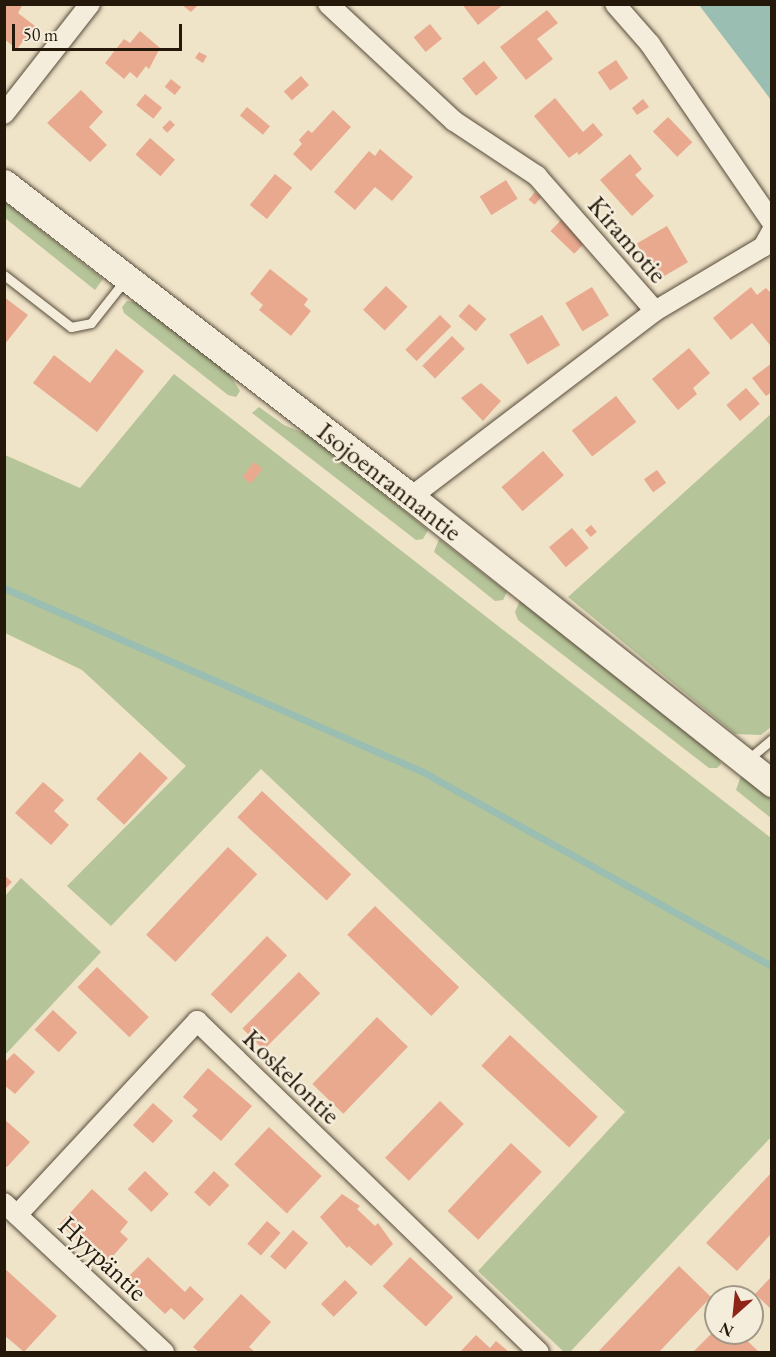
<!DOCTYPE html>
<html>
<head>
<meta charset="utf-8">
<style>
  body { margin:0 }
  #map { position:relative; width:776px; height:1357px; overflow:hidden; background:#efe3c8; font-family:"EB Garamond",serif }
  div>[style] { position:absolute }
  .green>* { inset:0; background:#b6c499 }
  .water>* { inset:0; background:#9abeb2 }
  .stream>* { height:7px; margin:-3.5px; padding:0 3.5px; transform-origin:3.5px; border-radius:3.5px; background:#9abeb2 }
  .building>* { inset:0; background:#e8a98f; transform-origin:0 0 }
  .roads { filter:drop-shadow(0 0 2px #574b3a) drop-shadow(0 0 2px #574b3a) }
  .lane>* { height:9px; margin:-4.5px; padding:0 4.5px; transform-origin:4.5px; border-radius:4.5px; background:#f5eddb }
  .street>* { height:20px; margin:-10px; padding:0 10px; transform-origin:10px; border-radius:10px; background:#f5eddb }
  .secondary>* { height:27px; margin:-13.5px; padding:0 13.5px; transform-origin:13.5px; border-radius:13.5px; background:#f5eddb }
  span { translate:-50% -50%; white-space:nowrap; text-align:center; line-height:1.15; -webkit-text-stroke:5px #f5eddb; paint-order:stroke }
  .street-label { font-size:27px; color:#24180a }
  .frame { position:absolute; inset:0; border:6px solid #24180a; pointer-events:none }
  .north { position:absolute; left:704px; top:1285px; width:60px; height:60px; box-sizing:border-box; background:#f5eddb; border:2px solid #a19887; border-radius:50%; rotate:207deg; font-size:16px; font-weight:700; line-height:24px; text-align:center; color:#24180a }
  .north::after { content:''; display:block; margin:auto; width:21px; height:27px; background:#8f2418; clip-path:polygon(50% 0,100% 100%,50% 72%,0 100%) }
  .scale { position:absolute; left:12px; top:24px; width:170px; height:27px; box-sizing:border-box; border:3px solid #24180a; border-top:0; padding-left:8px; font-size:18px; line-height:21px; white-space:nowrap; color:#24180a; -webkit-text-stroke:4px #f5eddb; paint-order:stroke }
</style>
</head>
<body>
<div id="map">
  <div class="green">
    <div style="clip-path:polygon(4px 201px,103px 279px,95px 290px,5px 218px)"></div>
    <div style="clip-path:polygon(127px 301px,136px 302px,228px 372px,240px 391px,236px 397px,228px 395px,124px 313px,122px 307px)"></div>
    <div style="clip-path:polygon(174px 374px,771px 838px,771px 1137px,570px 1352px,564px 1352px,478px 1271px,625px 1112px,261px 769px,111px 926px,67px 886px,186px 766px,82px 670px,5px 633px,5px 455px,80px 488px)"></div>
    <div style="clip-path:polygon(259px 407px,284px 425px,313px 437px,428px 530px,423px 539px,416px 540px,252px 413px)"></div>
    <div style="clip-path:polygon(771px 414px,771px 727px,761px 735px,735px 734px,568px 597px)"></div>
    <div style="clip-path:polygon(439px 539px,507px 592px,503px 600px,495px 601px,434px 552px)"></div>
    <div style="clip-path:polygon(520px 600px,717px 755px,721px 764px,717px 768px,709px 768px,518px 620px,515px 612px)"></div>
    <div style="clip-path:polygon(741px 776px,771px 797px,771px 818px,736px 790px)"></div>
    <div style="clip-path:polygon(21px 878px,101px 952px,5px 1055px,5px 896px)"></div>
  </div>
  <div class="water">
    <div style="clip-path:polygon(699px 5px,771px 5px,771px 100px,759px 84px)"></div>
  </div>
  <div class="stream">
    <div style="left:4px;top:588px;width:458px;rotate:23.7deg"></div>
    <div style="left:423px;top:772px;width:399px;rotate:29.1deg"></div>
  </div>
  <div class="building">
    <div style="clip-path:polygon(4px 4px,23px 4px,18px 13px,35px 26px,17px 49px,4px 39px)"></div>
    <div style="clip-path:polygon(462px 4px,504px 4px,478px 25px)"></div>
    <div style="clip-path:polygon(182px 5px,198px 5px,191px 12px)"></div>
    <div style="clip-path:polygon(547px 10px,558px 23px,537px 39px,553px 59px,526px 80px,500px 47px)"></div>
    <div style="left:430px;top:24px;width:19px;height:21px;rotate:51deg"></div>
    <div style="clip-path:polygon(140px 31px,160px 48px,149px 69px,146px 66px,137px 78px,130px 72px,124px 79px,105px 63px,124px 39px,130px 43px)"></div>
    <div style="clip-path:polygon(199px 52px,207px 56px,203px 63px,195px 58px)"></div>
    <div style="left:616px;top:60px;width:22px;height:22px;rotate:56deg"></div>
    <div style="left:484px;top:61px;width:22px;height:28px;rotate:51deg"></div>
    <div style="left:301px;top:76px;width:12px;height:23px;rotate:48deg"></div>
    <div style="left:171px;top:79px;width:13px;height:10px;rotate:39deg"></div>
    <div style="clip-path:polygon(81px 90px,103px 112px,89px 127px,107px 145px,90px 162px,47px 123px)"></div>
    <div style="left:145px;top:94px;width:22px;height:14px;rotate:39deg"></div>
    <div style="clip-path:polygon(555px 98px,583px 132px,593px 123px,603px 135px,579px 155px,577px 152px,569px 158px,534px 116px)"></div>
    <div style="clip-path:polygon(643px 99px,649px 107px,637px 115px,632px 108px)"></div>
    <div style="left:247px;top:107px;width:30px;height:11px;rotate:40deg"></div>
    <div style="clip-path:polygon(333px 110px,351px 127px,311px 171px,293px 154px,302px 144px,299px 140px,308px 130px,312px 133px)"></div>
    <div style="left:668px;top:117px;width:35px;height:21px;rotate:46deg"></div>
    <div style="left:170px;top:120px;width:7px;height:11px;rotate:45deg"></div>
    <div style="left:150px;top:138px;width:33px;height:22px;rotate:41deg"></div>
    <div style="clip-path:polygon(380px 149px,413px 177px,392px 201px,375px 187px,355px 210px,334px 192px,369px 151px,375px 156px)"></div>
    <div style="clip-path:polygon(630px 154px,642px 169px,635px 175px,654px 196px,632px 216px,600px 180px)"></div>
    <div style="left:275px;top:174px;width:22px;height:40px;rotate:39deg"></div>
    <div style="left:506px;top:180px;width:22px;height:31px;rotate:58deg"></div>
    <div style="left:535px;top:192px;width:8px;height:10px;rotate:40deg"></div>
    <div style="left:563px;top:218px;width:33px;height:18px;rotate:44deg"></div>
    <div style="left:667px;top:226px;width:42px;height:35px;rotate:60deg"></div>
    <div style="clip-path:polygon(270px 269px,308px 299px,304px 305px,311px 311px,291px 336px,259px 310px,263px 305px,250px 294px)"></div>
    <div style="left:386px;top:286px;width:30px;height:33px;rotate:44deg"></div>
    <div style="left:592px;top:287px;width:33px;height:31px;rotate:59deg"></div>
    <div style="clip-path:polygon(751px 287px,757px 295px,766px 288px,772px 294px,770px 345px,752px 323px,731px 340px,713px 318px)"></div>
    <div style="clip-path:polygon(4px 297px,28px 315px,4px 345px)"></div>
    <div style="left:469px;top:304px;width:23px;height:16px;rotate:41deg"></div>
    <div style="left:440px;top:315px;width:16px;height:49px;rotate:45deg"></div>
    <div style="left:542px;top:315px;width:35px;height:38px;rotate:59deg"></div>
    <div style="left:452px;top:336px;width:18px;height:42px;rotate:45deg"></div>
    <div style="clip-path:polygon(689px 348px,710px 373px,693px 388px,697px 394px,678px 410px,652px 379px)"></div>
    <div style="clip-path:polygon(116px 349px,144px 371px,97px 432px,33px 383px,54px 355px,90px 383px)"></div>
    <div style="clip-path:polygon(772px 363px,772px 392px,766px 396px,752px 378px)"></div>
    <div style="clip-path:polygon(481px 383px,501px 401px,483px 421px,461px 398px)"></div>
    <div style="left:746px;top:388px;width:21px;height:26px;rotate:49deg"></div>
    <div style="left:616px;top:396px;width:33px;height:56px;rotate:52deg"></div>
    <div style="left:543px;top:451px;width:32px;height:55px;rotate:49deg"></div>
    <div style="left:254px;top:462px;width:11px;height:19px;rotate:38deg"></div>
    <div style="left:657px;top:470px;width:16px;height:16px;rotate:55deg"></div>
    <div style="left:591px;top:525px;width:9px;height:8px;rotate:49deg"></div>
    <div style="left:572px;top:528px;width:26px;height:30px;rotate:50deg"></div>
    <div style="left:140px;top:752px;width:38px;height:64px;rotate:43deg"></div>
    <div style="clip-path:polygon(43px 782px,64px 800px,54px 811px,69px 825px,51px 845px,15px 813px)"></div>
    <div style="left:262px;top:791px;width:122px;height:36px;rotate:43deg"></div>
    <div style="left:228px;top:847px;width:40px;height:120px;rotate:43deg"></div>
    <div style="clip-path:polygon(4px 875px,12px 882px,4px 890px)"></div>
    <div style="left:375px;top:906px;width:117px;height:40px;rotate:44deg"></div>
    <div style="left:267px;top:936px;width:28px;height:81px;rotate:44deg"></div>
    <div style="left:97px;top:967px;width:72px;height:28px;rotate:44deg"></div>
    <div style="left:299px;top:972px;width:30px;height:80px;rotate:45deg"></div>
    <div style="left:53px;top:1010px;width:33px;height:27px;rotate:43deg"></div>
    <div style="left:377px;top:1017px;width:43px;height:93px;rotate:44deg"></div>
    <div style="left:510px;top:1035px;width:120px;height:42px;rotate:43deg"></div>
    <div style="clip-path:polygon(14px 1053px,35px 1072px,15px 1094px,4px 1085px,4px 1063px)"></div>
    <div style="clip-path:polygon(208px 1068px,252px 1106px,221px 1141px,192px 1116px,198px 1110px,183px 1097px)"></div>
    <div style="left:440px;top:1101px;width:33px;height:79px;rotate:44deg"></div>
    <div style="left:153px;top:1103px;width:27px;height:30px;rotate:42deg"></div>
    <div style="clip-path:polygon(4px 1119px,30px 1142px,7px 1167px,4px 1165px)"></div>
    <div style="left:269px;top:1127px;width:72px;height:51px;rotate:43deg"></div>
    <div style="left:511px;top:1143px;width:42px;height:93px;rotate:43deg"></div>
    <div style="left:145px;top:1171px;width:33px;height:25px;rotate:44deg"></div>
    <div style="left:214px;top:1171px;width:21px;height:29px;rotate:43deg"></div>
    <div style="clip-path:polygon(772px 1172px,772px 1233px,737px 1271px,706px 1243px)"></div>
    <div style="clip-path:polygon(92px 1189px,128px 1222px,120px 1232px,128px 1239px,105px 1265px,60px 1224px)"></div>
    <div style="clip-path:polygon(342px 1194px,360px 1206px,357px 1209px,375px 1226px,378px 1223px,393px 1244px,371px 1266px,349px 1246px,347px 1248px,320px 1217px)"></div>
    <div style="left:267px;top:1221px;width:18px;height:30px;rotate:41deg"></div>
    <div style="left:293px;top:1230px;width:20px;height:35px;rotate:41deg"></div>
    <div style="clip-path:polygon(148px 1257px,185px 1292px,190px 1286px,204px 1299px,184px 1320px,171px 1308px,165px 1314px,127px 1278px)"></div>
    <div style="left:410px;top:1257px;width:59px;height:40px;rotate:43deg"></div>
    <div style="clip-path:polygon(679px 1266px,711px 1297px,659px 1352px,598px 1352px)"></div>
    <div style="clip-path:polygon(4px 1268px,57px 1316px,24px 1352px,4px 1335px)"></div>
    <div style="clip-path:polygon(772px 1276px,772px 1310px,755px 1294px)"></div>
    <div style="left:345px;top:1280px;width:18px;height:34px;rotate:45deg"></div>
    <div style="clip-path:polygon(241px 1294px,271px 1322px,249px 1347px,255px 1352px,199px 1352px,193px 1347px)"></div>
    <div style="clip-path:polygon(716px 1329px,716px 1333px,739px 1333px,759px 1352px,693px 1352px)"></div>
    <div style="clip-path:polygon(476px 1335px,490px 1348px,496px 1341px,509px 1352px,460px 1352px)"></div>
  </div>
  <div class="roads">
    <div class="lane">
      <div style="left:4px;top:275px;width:85px;rotate:37.8deg"></div>
      <div style="left:71px;top:327px;width:20px;rotate:-11deg"></div>
      <div style="left:91px;top:323px;width:55px;rotate:-51.7deg"></div>
      <div style="left:746px;top:761px;width:34px;rotate:-40deg"></div>
    </div>
    <div class="street">
      <div style="left:328px;top:4px;width:172px;rotate:42.9deg"></div>
      <div style="left:454px;top:121px;width:100px;rotate:33.5deg"></div>
      <div style="left:537px;top:176px;width:179px;rotate:48.8deg"></div>
      <div style="left:615px;top:4px;width:53px;rotate:48.8deg"></div>
      <div style="left:650px;top:44px;width:216px;rotate:55.6deg"></div>
      <div style="left:4px;top:114px;width:140px;rotate:-52deg"></div>
      <div style="left:411px;top:497px;width:307px;rotate:-37.3deg"></div>
      <div style="left:655px;top:311px;width:126px;rotate:-30.7deg"></div>
      <div style="left:763px;top:247px;width:18px;rotate:-61deg"></div>
      <div style="left:4px;top:1203px;width:219px;rotate:43deg"></div>
      <div style="left:17px;top:1215px;width:265px;rotate:-47.1deg"></div>
      <div style="left:197px;top:1021px;width:476px;rotate:44.1deg"></div>
    </div>
    <div class="secondary">
      <div style="left:4px;top:183px;width:514px;rotate:37.65deg"></div>
      <div style="left:411px;top:497px;width:461px;rotate:38.4deg"></div>
    </div>
  </div>
  <div class="street-label">
    <span style="left:628px;top:239px;rotate:49deg">Kiramotie</span>
    <span style="left:390px;top:481px;rotate:38deg">Isojoenrannantie</span>
    <span style="left:292px;top:1076px;rotate:44deg">Koskelontie</span>
    <span style="left:103px;top:1258px;rotate:43deg">Hyypäntie</span>
  </div>
  <div class="frame"></div>
  <div class="north">N</div>
  <div class="scale">50 m</div>
</div>
</body>
</html>
